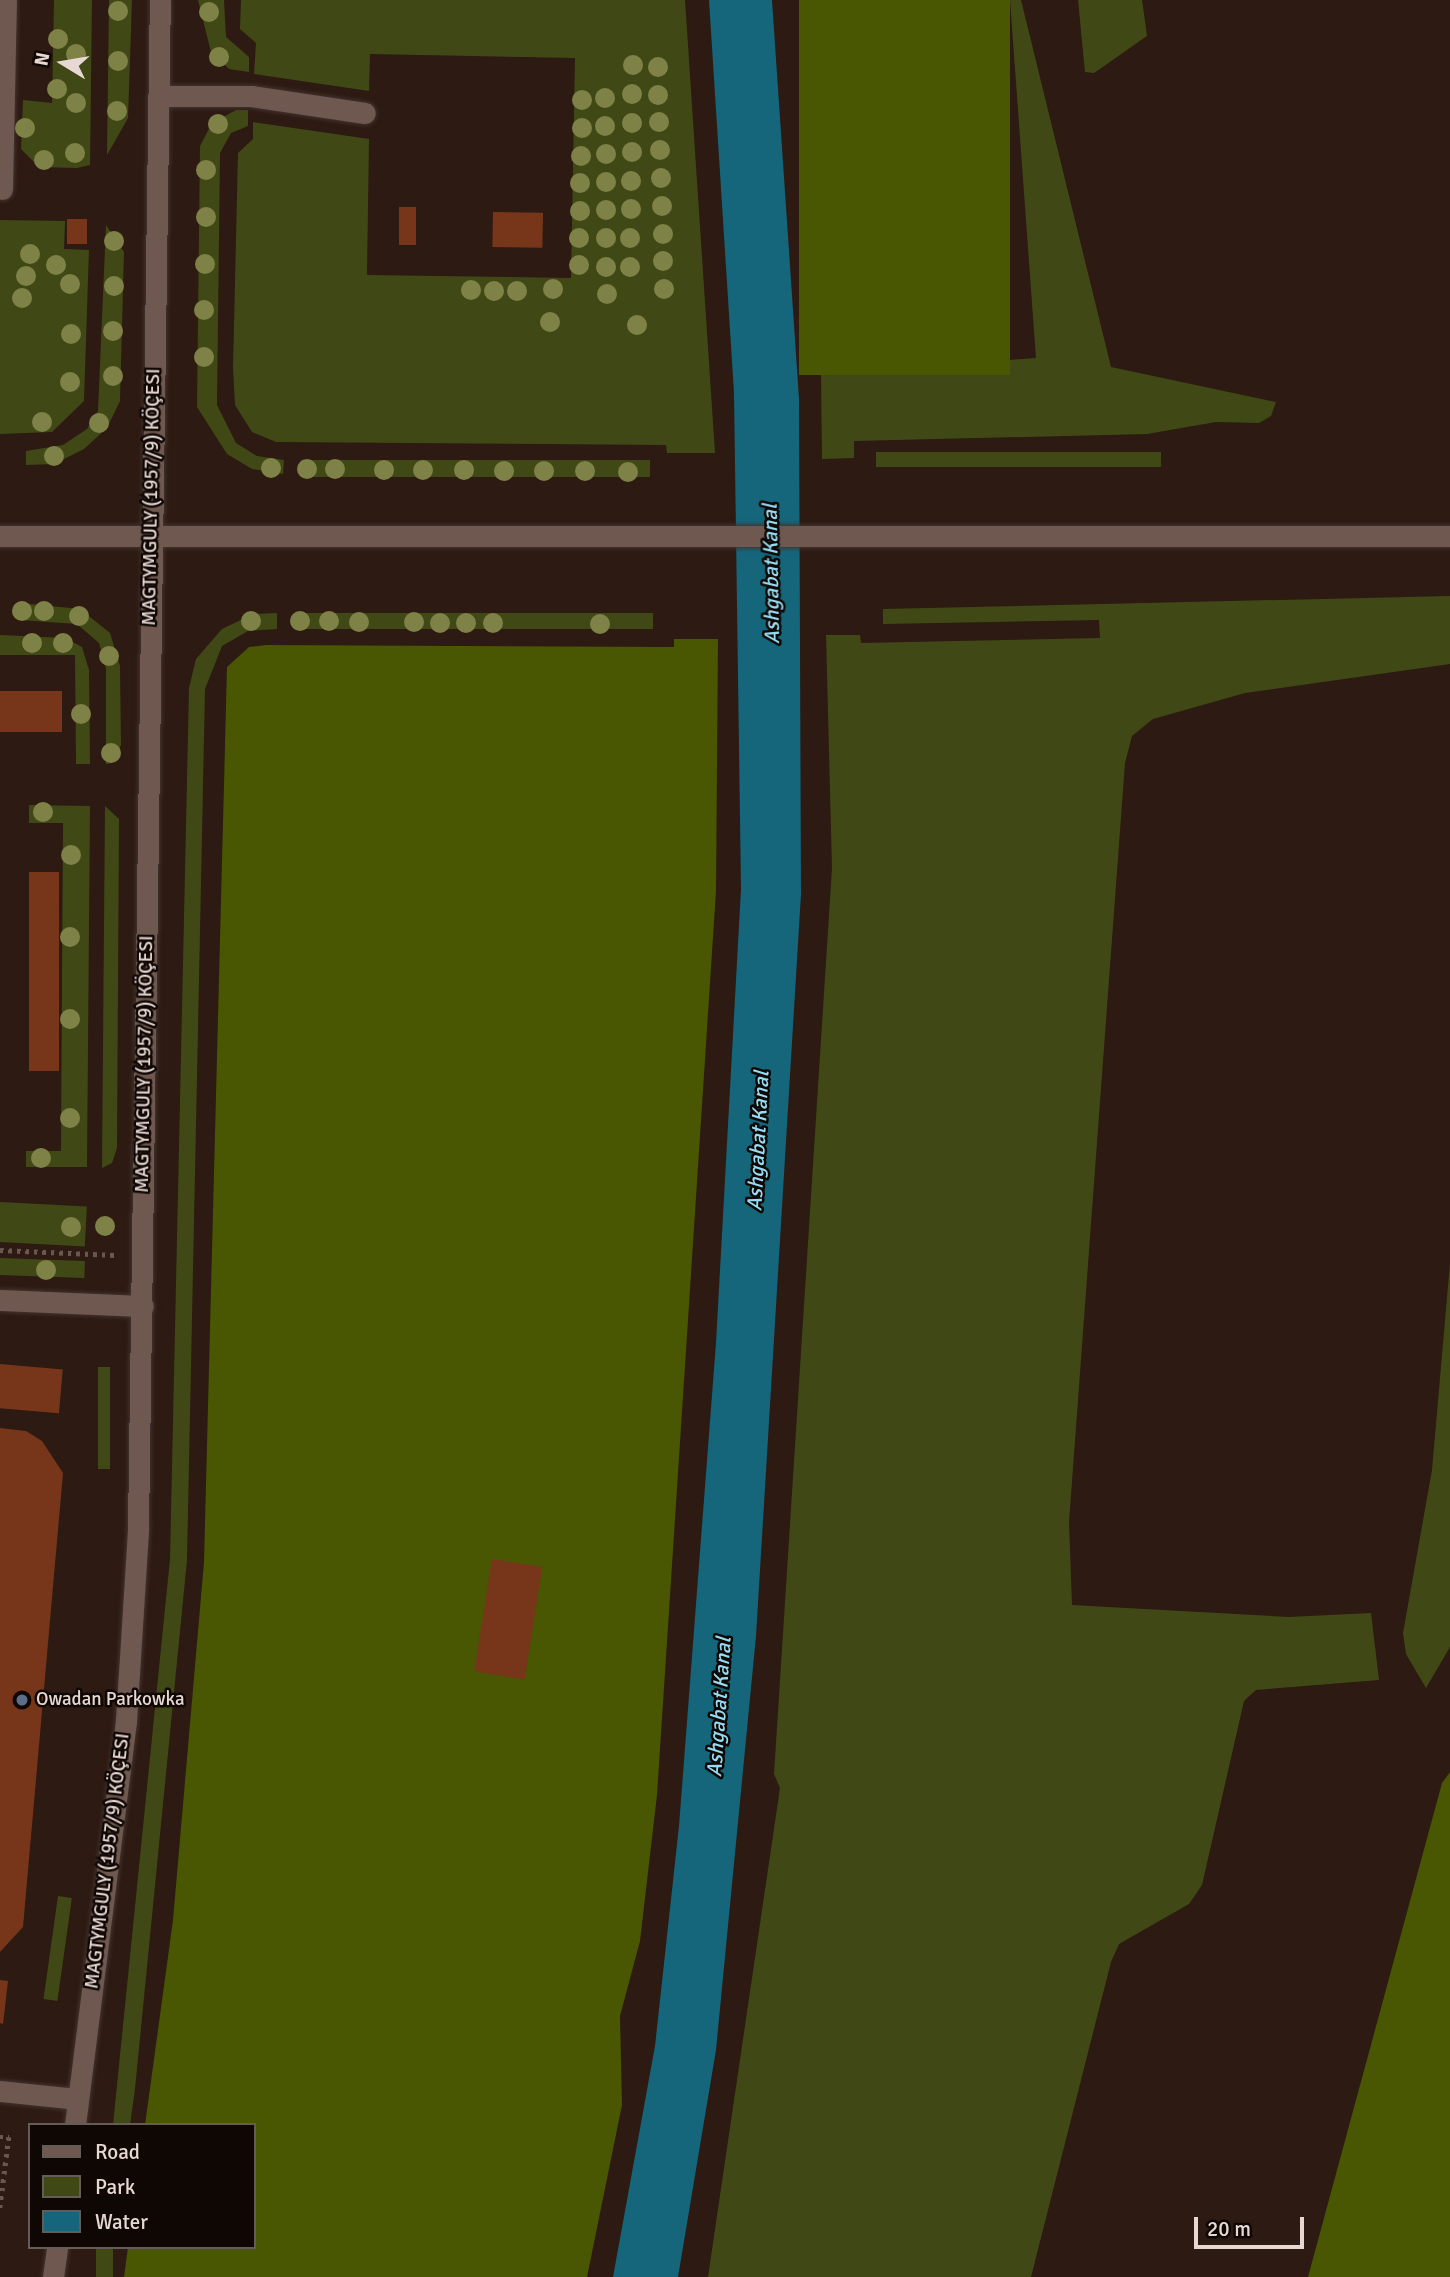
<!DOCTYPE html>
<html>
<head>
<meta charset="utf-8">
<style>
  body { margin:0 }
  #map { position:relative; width:1450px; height:2277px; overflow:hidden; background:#2d1a12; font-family:Signika,sans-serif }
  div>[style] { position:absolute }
  .green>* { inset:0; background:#404915; transform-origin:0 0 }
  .forest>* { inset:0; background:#495602; transform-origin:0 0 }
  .water>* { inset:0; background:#15667b }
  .building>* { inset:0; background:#77361a; transform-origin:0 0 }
  .path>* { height:4.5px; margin-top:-2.25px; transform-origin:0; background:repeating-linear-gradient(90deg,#695750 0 3.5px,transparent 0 8.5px) }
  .roads { filter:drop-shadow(0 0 2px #42332f) drop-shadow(0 0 2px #42332f) }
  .minor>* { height:21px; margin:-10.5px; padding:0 10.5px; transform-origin:10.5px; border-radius:10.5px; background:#6f584f }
  .trees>* { width:20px; height:20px; margin:-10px; border-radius:50%; background:#7f8247 }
  .dots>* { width:19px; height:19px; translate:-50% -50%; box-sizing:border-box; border:4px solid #0f0704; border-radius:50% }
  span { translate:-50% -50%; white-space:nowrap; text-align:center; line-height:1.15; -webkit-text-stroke:5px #0f0704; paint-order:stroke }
  .street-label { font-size:19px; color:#e7d8d3 }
  .poi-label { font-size:19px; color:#e7d8d3 }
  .left { translate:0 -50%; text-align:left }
  .water-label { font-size:21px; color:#95dcf4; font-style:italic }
  .legend { position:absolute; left:28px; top:2123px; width:228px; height:126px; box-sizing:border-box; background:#0f0704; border:2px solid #655b57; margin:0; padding:9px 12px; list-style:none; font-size:21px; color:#e7d8d3 }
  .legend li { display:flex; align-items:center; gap:14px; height:35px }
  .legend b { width:35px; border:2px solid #655b57 }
  .north { position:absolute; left:28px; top:28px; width:70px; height:70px; -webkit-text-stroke:5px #0f0704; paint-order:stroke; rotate:281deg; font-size:19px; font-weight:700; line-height:28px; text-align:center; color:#e7d8d3 }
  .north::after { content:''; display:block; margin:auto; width:24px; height:32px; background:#e7d8d3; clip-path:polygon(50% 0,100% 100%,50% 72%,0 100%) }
  .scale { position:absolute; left:1194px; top:2217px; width:110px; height:32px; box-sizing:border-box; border:4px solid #e7d8d3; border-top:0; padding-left:9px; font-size:21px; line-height:24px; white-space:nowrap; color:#e7d8d3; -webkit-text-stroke:5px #0f0704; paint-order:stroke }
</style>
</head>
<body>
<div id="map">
  <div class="green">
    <div style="clip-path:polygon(54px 0,92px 0,90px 165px,77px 168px,39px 167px,21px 149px,23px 100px,52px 103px)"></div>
    <div style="clip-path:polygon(109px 0,132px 0,128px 118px,107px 155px)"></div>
    <div style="clip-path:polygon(198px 0,224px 0,226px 37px,249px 57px,249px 72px,229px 69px,211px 52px)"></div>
    <div style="clip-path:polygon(241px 0,685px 0,715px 453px,667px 453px,666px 445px,276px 442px,252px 432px,235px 405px,233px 368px,238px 153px,253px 139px,253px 122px,369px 139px,367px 275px,571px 278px,575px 58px,370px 54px,369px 91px,254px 74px,256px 43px,240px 29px)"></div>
    <div style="clip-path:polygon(1010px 0,1021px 0,1111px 367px,1276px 402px,1271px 416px,1259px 423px,1216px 422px,1147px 434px,854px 441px,854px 458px,822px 459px,821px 374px,1036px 358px)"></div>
    <div style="clip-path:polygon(1078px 0,1142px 0,1147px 36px,1094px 73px,1085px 72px)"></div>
    <div style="clip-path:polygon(236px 110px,248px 110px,248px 126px,231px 133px,220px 153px,217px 405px,236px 443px,257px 456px,284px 460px,283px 474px,252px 469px,227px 454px,197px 407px,200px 146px,212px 123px)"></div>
    <div style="clip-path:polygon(0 220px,65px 221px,64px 249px,89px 250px,84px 401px,52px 432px,0 434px)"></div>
    <div style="clip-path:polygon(106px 225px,124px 252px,120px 401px,107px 428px,84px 449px,54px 464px,26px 465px,26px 451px,63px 445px,87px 429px,98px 411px)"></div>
    <div style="left:1161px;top:452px;width:15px;height:285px;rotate:90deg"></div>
    <div style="left:301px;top:460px;width:349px;height:17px"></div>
    <div style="clip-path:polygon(1450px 596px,1450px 664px,1245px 693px,1153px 719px,1132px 736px,1125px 763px,1069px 1522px,1072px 1605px,1289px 1617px,1371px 1613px,1379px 1680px,1256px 1690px,1244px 1701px,1202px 1885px,1189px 1904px,1119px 1944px,1111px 1962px,1031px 2277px,708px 2277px,780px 1788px,774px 1774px,832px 868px,826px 635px,860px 635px,861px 643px,1100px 638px,1099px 620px,883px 624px,883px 609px)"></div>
    <div style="clip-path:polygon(20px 603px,80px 609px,110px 633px,120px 666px,121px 745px,112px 763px,106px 764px,106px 669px,99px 643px,77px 624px,20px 620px)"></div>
    <div style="clip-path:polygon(277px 613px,277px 629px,248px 631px,222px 646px,205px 689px,187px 1560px,135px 2089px,130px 2125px,113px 2125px,170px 1559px,189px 688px,196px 659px,222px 629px,253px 614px)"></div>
    <div style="left:294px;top:613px;width:359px;height:16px"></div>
    <div style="clip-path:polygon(0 635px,65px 638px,82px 647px,89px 670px,90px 764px,76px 764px,75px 655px,0 655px)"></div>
    <div style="clip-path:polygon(29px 805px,90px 806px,87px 1167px,26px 1167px,26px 1151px,61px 1151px,63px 823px,29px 823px)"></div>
    <div style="clip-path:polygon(105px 806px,119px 819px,117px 1148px,112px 1163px,102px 1168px)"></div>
    <div style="left:0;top:1202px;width:87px;height:40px;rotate:3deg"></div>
    <div style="left:0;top:1258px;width:85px;height:17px;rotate:2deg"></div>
    <div style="clip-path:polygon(1450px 1263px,1450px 1647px,1426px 1688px,1406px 1654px,1403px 1633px,1432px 1470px)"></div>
    <div style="left:98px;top:1367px;width:12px;height:102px"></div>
    <div style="left:58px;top:1896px;width:14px;height:104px;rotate:8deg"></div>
    <div style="left:96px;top:2247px;width:17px;height:30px"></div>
  </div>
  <div class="forest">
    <div style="left:799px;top:0;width:211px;height:375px"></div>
    <div style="clip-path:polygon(674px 639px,718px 639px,716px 891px,657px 1795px,640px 1941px,620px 2016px,622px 2105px,587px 2277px,124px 2277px,128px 2247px,254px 2247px,254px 2125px,145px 2125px,173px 1920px,204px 1562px,227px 667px,249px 647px,266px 645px,674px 647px)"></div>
    <div style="clip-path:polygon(1450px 1772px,1450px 2277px,1308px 2277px,1442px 1783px)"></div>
  </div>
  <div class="water">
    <div style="clip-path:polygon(709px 0,772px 0,799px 399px,801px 894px,756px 1636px,716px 2050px,678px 2277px,613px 2277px,655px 2046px,679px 1826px,716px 1343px,741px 889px,734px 393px)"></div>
  </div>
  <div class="building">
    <div style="left:399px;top:207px;width:17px;height:38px"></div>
    <div style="left:493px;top:212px;width:50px;height:35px;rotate:1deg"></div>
    <div style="left:67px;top:219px;width:20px;height:25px"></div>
    <div style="left:62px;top:691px;width:41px;height:62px;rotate:90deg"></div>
    <div style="left:29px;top:872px;width:30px;height:199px"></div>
    <div style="left:0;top:1364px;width:63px;height:44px;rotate:5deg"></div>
    <div style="clip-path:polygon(0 1428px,26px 1431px,42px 1441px,63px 1473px,23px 1927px,0 1952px)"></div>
    <div style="left:492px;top:1559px;width:51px;height:114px;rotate:9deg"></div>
    <div style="clip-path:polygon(0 1980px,8px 1981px,3px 2024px,0 2023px)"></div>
  </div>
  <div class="path">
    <div style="left:0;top:1250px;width:115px;rotate:2.5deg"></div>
    <div style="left:0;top:2137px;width:9px"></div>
    <div style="left:9px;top:2137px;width:72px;rotate:97.2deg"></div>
  </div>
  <div class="roads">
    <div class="minor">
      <div style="left:158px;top:96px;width:93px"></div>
      <div style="left:251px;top:96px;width:115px;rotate:8.5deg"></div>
      <div style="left:2px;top:189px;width:189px;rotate:-88.8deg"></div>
      <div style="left:0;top:536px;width:1450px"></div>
      <div style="left:0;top:1300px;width:143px;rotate:2.4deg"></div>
      <div style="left:0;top:2091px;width:78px;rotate:5.9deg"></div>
      <div style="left:75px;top:2125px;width:407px;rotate:-82.8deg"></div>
      <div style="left:126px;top:1721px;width:193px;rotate:-86.4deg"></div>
      <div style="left:138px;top:1528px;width:1528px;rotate:-89.18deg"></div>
      <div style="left:53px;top:2277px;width:30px;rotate:-82deg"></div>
    </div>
  </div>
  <div class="trees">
    <div style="left:118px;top:11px"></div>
    <div style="left:209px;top:12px"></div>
    <div style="left:58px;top:39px"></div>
    <div style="left:76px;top:54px"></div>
    <div style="left:219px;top:57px"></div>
    <div style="left:118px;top:61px"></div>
    <div style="left:633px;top:65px"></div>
    <div style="left:658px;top:67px"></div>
    <div style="left:57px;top:89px"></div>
    <div style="left:632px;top:94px"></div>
    <div style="left:658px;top:95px"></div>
    <div style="left:605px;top:98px"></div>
    <div style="left:582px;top:100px"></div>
    <div style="left:76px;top:103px"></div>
    <div style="left:117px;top:111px"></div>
    <div style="left:659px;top:122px"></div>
    <div style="left:632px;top:123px"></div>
    <div style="left:218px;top:124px"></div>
    <div style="left:605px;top:126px"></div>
    <div style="left:25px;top:128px"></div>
    <div style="left:582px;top:128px"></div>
    <div style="left:660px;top:150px"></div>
    <div style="left:632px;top:152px"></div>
    <div style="left:75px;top:153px"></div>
    <div style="left:606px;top:154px"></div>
    <div style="left:581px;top:156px"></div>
    <div style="left:44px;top:160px"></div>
    <div style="left:206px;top:170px"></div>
    <div style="left:661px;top:178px"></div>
    <div style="left:631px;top:181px"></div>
    <div style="left:606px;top:182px"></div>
    <div style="left:580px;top:183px"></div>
    <div style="left:662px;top:206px"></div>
    <div style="left:631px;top:209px"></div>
    <div style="left:606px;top:210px"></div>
    <div style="left:580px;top:211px"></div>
    <div style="left:206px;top:217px"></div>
    <div style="left:663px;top:234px"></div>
    <div style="left:579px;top:238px"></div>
    <div style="left:606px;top:238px"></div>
    <div style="left:630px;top:238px"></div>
    <div style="left:114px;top:241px"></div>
    <div style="left:30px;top:254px"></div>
    <div style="left:663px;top:261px"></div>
    <div style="left:205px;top:264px"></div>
    <div style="left:56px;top:265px"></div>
    <div style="left:579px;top:265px"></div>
    <div style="left:606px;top:267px"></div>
    <div style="left:630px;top:267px"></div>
    <div style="left:26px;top:276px"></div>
    <div style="left:70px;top:284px"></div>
    <div style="left:114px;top:286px"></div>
    <div style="left:553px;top:289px"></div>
    <div style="left:664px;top:289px"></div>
    <div style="left:471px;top:290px"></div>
    <div style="left:494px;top:291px"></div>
    <div style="left:517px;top:291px"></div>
    <div style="left:607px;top:294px"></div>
    <div style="left:22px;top:298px"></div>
    <div style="left:204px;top:310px"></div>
    <div style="left:550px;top:322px"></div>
    <div style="left:637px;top:325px"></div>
    <div style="left:113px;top:331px"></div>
    <div style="left:71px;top:334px"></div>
    <div style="left:204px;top:357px"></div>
    <div style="left:113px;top:376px"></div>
    <div style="left:70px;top:382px"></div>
    <div style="left:42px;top:422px"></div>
    <div style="left:99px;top:423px"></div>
    <div style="left:54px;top:456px"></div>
    <div style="left:271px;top:468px"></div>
    <div style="left:307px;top:469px"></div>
    <div style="left:335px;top:469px"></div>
    <div style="left:384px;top:470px"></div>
    <div style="left:423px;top:470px"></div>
    <div style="left:464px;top:470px"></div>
    <div style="left:504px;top:471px"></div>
    <div style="left:544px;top:471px"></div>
    <div style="left:585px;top:471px"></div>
    <div style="left:628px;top:472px"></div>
    <div style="left:22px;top:611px"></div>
    <div style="left:44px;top:611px"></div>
    <div style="left:79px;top:616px"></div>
    <div style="left:251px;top:621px"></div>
    <div style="left:300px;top:621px"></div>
    <div style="left:329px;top:621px"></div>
    <div style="left:359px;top:622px"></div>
    <div style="left:414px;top:622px"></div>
    <div style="left:440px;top:623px"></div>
    <div style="left:466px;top:623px"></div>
    <div style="left:493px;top:623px"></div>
    <div style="left:600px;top:624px"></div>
    <div style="left:32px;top:643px"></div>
    <div style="left:63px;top:643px"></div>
    <div style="left:109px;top:656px"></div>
    <div style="left:81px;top:714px"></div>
    <div style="left:111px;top:753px"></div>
    <div style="left:43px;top:812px"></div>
    <div style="left:71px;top:855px"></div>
    <div style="left:70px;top:937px"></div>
    <div style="left:70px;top:1019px"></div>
    <div style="left:70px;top:1118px"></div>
    <div style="left:41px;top:1158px"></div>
    <div style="left:105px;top:1226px"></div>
    <div style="left:71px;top:1227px"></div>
    <div style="left:46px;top:1270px"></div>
  </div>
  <div class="dots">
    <div style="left:22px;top:1700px;background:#5c6f8a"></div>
  </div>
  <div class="street-label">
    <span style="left:152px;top:497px;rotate:-89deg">MAGTYMGULY (1957/9) KÖÇESI</span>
    <span style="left:145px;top:1064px;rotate:-89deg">MAGTYMGULY (1957/9) KÖÇESI</span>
    <span style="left:108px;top:1861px;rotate:-83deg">MAGTYMGULY (1957/9) KÖÇESI</span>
  </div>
  <div class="poi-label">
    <span class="left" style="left:36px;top:1700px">Owadan Parkowka</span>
  </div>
  <div class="water-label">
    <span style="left:771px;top:574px;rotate:-91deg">Ashgabat Kanal</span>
    <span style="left:758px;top:1141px;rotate:-87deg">Ashgabat Kanal</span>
    <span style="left:719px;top:1707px;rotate:-86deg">Ashgabat Kanal</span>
  </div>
  <ul class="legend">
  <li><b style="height:9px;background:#6f584f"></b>Road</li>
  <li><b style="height:19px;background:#404915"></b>Park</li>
  <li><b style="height:19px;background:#15667b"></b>Water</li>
  </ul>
  <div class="north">N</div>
  <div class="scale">20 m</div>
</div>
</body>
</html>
